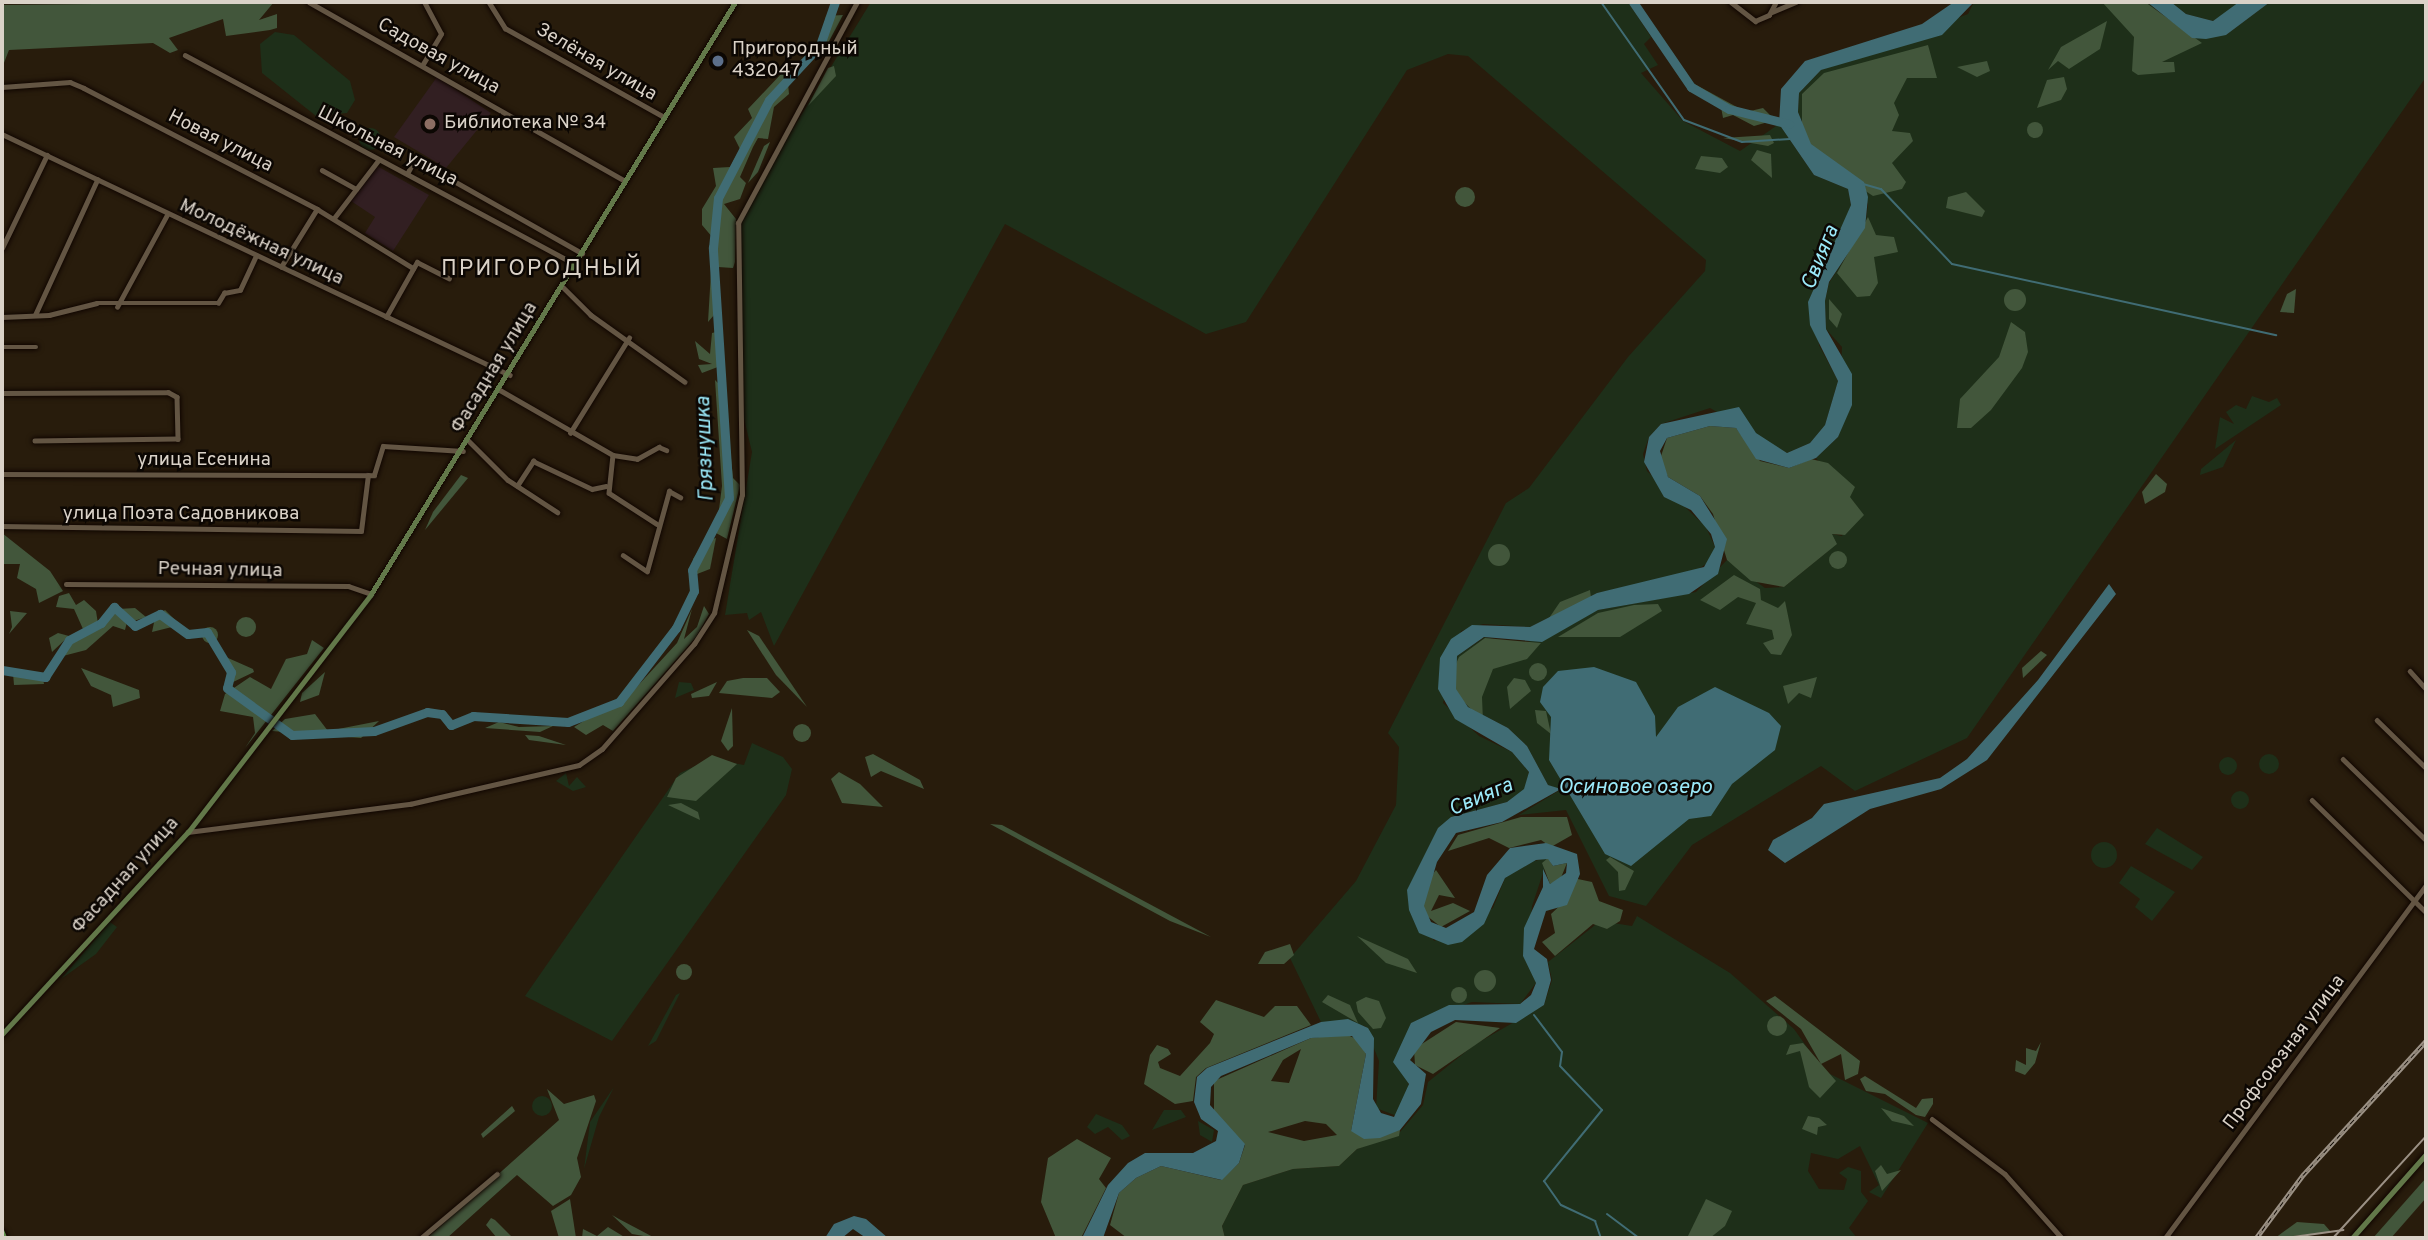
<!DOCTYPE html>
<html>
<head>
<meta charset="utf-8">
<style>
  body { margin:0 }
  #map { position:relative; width:2428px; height:1240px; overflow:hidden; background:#281c0c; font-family:Overpass,sans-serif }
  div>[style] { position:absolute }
  .education>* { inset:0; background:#321f22 }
  .green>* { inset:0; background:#1e2f19 }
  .round { border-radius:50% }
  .forest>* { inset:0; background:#42563b }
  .water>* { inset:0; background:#406c74 }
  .stream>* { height:2px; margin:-1px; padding:0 1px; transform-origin:1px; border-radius:1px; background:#406c74 }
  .river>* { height:9px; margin:-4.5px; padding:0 4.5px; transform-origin:4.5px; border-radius:4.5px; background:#406c74 }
  .roads { filter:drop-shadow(0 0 2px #100600) drop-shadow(0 0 2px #100600) }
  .minor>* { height:4.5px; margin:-2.25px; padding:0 2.25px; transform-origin:2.25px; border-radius:2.25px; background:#635543 }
  .major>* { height:5px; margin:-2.5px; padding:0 2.5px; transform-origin:2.5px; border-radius:2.5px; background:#627849 }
  .highway>* { height:6px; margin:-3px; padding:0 3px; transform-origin:3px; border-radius:3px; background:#628f4d }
  .tram>* { height:2px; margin:-1px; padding:0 1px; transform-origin:1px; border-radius:1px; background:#9b9185 }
  .rail>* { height:4.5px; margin-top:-2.25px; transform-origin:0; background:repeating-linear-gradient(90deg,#0c0703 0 5px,#9b9185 0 10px); box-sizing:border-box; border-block:2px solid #9b9185 }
  .dots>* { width:19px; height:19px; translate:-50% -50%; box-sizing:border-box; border:4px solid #0c0703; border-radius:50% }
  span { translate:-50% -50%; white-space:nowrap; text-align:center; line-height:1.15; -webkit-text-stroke:5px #0c0703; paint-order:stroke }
  .poi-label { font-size:19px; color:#dad2c8 }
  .left { translate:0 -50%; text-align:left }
  .street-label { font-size:19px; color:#dad2c8 }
  .water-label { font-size:21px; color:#9be9f9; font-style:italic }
  .quarter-label { font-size:23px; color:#dad2c8; letter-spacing:2px }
  .frame { position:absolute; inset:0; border:4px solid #dad2c8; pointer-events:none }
</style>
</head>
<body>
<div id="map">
  <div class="education">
    <div style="clip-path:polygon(437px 77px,491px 113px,446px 168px,394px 137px)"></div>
    <div style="clip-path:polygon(377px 166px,429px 195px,393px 251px,365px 233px,375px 217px,351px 201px)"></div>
  </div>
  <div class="green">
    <div style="clip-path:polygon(871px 2px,1628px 2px,1651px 37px,1644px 44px,1658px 65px,1641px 73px,1683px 121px,1740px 151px,1779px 124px,1814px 175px,1848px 189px,1851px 205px,1842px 230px,1816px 276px,1819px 345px,1838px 381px,1825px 425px,1810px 443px,1787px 453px,1710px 408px,1661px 424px,1649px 437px,1643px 454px,1647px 471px,1706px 527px,1715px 547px,1710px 561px,1693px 573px,1597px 593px,1530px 627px,1483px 624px,1461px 631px,1443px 703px,1479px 736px,1512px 752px,1529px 772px,1525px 789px,1507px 802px,1451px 817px,1413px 899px,1434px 941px,1493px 908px,1505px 878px,1524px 863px,1548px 858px,1532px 906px,1528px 957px,1536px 983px,1520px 1004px,1472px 1002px,1411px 1023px,1408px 1092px,1397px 1116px,1376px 1108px,1379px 1061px,1365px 1026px,1321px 1022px,1290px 958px,1356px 881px,1396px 805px,1399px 747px,1388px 733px,1506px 503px,1529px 488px,1628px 357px,1705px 271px,1706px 260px,1468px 56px,1448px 54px,1407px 70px,1246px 322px,1206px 334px,1005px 224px,774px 646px,761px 612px,749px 620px,747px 613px,725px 615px,752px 452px,744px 419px,740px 226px,761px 180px)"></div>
    <div style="clip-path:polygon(1974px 2px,2147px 2px,2174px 26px,2226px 35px,2270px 2px,2426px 2px,2426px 77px,1967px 738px,1855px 791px,1821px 766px,1692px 845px,1646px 906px,1609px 896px,1566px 810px,1519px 815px,1560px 790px,1548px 785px,1527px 746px,1508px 728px,1468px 707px,1453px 674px,1457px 656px,1485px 637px,1521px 645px,1598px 610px,1696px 592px,1727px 560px,1765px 588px,1784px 587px,1828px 551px,1832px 534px,1842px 536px,1856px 505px,1816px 458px,1838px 437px,1842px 347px,1826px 329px,1825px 301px,1829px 283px,1865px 228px,1868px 204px,1811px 144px,1798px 112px,1799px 93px,1821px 70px,1968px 14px)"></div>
    <div style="clip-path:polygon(2171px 2px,2245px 2px,2213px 21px,2186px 14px)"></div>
    <div style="clip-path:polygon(275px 32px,294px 35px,350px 81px,355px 100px,347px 113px,316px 116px,262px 73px,260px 44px)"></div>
    <div class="round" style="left:359px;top:128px;width:22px;height:22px"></div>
    <div style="clip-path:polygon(2252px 396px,2269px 402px,2277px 398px,2281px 405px,2215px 449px,2220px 417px,2234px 424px,2226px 412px,2236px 405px,2246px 409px)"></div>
    <div style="clip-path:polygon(2236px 440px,2223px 467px,2200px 475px,2201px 469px)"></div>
    <div style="clip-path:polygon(679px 682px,691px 683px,694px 690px,675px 698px)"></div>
    <div style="clip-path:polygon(752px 743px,783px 757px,792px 769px,786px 795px,612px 1041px,525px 996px,680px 773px,711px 759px,744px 765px)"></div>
    <div class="round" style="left:2259px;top:754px;width:20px;height:20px"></div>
    <div class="round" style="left:2219px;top:757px;width:18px;height:18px"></div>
    <div style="clip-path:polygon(566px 773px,569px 786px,577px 777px,586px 787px,573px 791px,556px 781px)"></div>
    <div class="round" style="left:2231px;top:791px;width:18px;height:18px"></div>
    <div style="clip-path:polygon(2157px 828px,2203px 857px,2192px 870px,2145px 844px)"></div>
    <div class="round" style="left:2091px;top:842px;width:26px;height:26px"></div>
    <div style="clip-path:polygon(2131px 866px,2175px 892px,2152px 921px,2135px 907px,2140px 899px,2119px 883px)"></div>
    <div style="clip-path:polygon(1637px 916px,1730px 973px,1794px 1029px,1824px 1071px,1928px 1123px,1881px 1198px,1869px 1192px,1879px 1185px,1860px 1146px,1838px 1159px,1811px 1153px,1808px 1171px,1819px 1189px,1844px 1190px,1847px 1179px,1839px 1173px,1848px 1167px,1861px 1171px,1861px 1192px,1868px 1201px,1849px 1228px,1857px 1238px,1225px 1238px,1222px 1226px,1243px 1185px,1293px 1169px,1339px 1166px,1357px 1149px,1400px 1132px,1423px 1105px,1428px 1082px,1474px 1045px,1544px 1005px,1552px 980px,1548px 962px,1599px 922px,1607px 929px,1613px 923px,1632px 926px)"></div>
    <div style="clip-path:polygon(110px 922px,117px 927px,96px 954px,61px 979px)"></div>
    <div style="clip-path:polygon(680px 993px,656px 1041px,648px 1046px,676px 995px)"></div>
    <div style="clip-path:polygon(614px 1087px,599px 1117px,584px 1169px,590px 1122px)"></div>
    <div class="round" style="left:532px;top:1096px;width:20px;height:20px"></div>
    <div style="clip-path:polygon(1164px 1110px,1181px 1110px,1186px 1117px,1152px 1130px)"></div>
    <div style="clip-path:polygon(1096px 1114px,1122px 1125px,1130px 1136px,1122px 1140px,1108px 1127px,1095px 1134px,1087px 1127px)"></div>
    <div style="clip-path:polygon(1198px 1121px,1214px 1130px,1212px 1142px,1200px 1135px)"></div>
  </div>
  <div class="forest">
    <div style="clip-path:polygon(274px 2px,259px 20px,277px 14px,277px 28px,270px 30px,226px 36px,223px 19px,169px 38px,178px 50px,170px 53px,153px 43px,9px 50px,2px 68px,2px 5px)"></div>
    <div style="clip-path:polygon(2102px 2px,2145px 2px,2202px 43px,2162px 62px,2174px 62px,2175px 72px,2138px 75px,2132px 71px,2134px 37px)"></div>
    <div style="clip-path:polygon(843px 15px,827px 45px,819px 50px,826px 16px)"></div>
    <div style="clip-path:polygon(2107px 21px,2100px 49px,2069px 69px,2058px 61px,2048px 70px,2061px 47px)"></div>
    <div style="clip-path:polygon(1928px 45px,1937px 78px,1907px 78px,1894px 103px,1899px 115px,1892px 131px,1910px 133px,1913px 141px,1892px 163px,1906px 182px,1902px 189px,1873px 196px,1819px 160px,1802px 134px,1802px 94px,1824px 73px)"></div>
    <div style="clip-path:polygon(1987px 61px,1990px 71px,1977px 77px,1957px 67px)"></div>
    <div style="clip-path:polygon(834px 66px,836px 76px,808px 106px,828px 68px)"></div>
    <div style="clip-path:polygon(782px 73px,787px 73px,789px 94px,774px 107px,768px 139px,758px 138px,753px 147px,740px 177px,746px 183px,740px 199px,724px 204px,736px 219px,735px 262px,733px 268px,718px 267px,720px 308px,708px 322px,713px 238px,702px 225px,702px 209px,716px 186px,713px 168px,730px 167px,740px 149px,734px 137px,752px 118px,748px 109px)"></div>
    <div style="clip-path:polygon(2064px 77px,2067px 89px,2061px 100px,2037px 108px,2047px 80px)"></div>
    <div style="clip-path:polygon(1689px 81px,1746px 112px,1763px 108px,1775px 120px,1754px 126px,1733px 115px,1723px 118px,1721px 107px,1688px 87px)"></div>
    <div class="round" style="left:2027px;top:122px;width:16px;height:16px"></div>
    <div style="clip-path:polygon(1770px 135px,1774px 143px,1768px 146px,1723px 138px)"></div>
    <div style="clip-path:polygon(770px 142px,758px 172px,748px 183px,764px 146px)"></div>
    <div style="clip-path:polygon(1757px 150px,1771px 154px,1772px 178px,1751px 160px)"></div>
    <div style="clip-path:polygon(1701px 156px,1722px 158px,1728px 167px,1720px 173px,1695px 169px)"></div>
    <div class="round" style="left:1455px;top:187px;width:20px;height:20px"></div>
    <div style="clip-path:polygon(1966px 192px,1985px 211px,1982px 217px,1946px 208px,1948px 197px)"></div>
    <div style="clip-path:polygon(1868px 217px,1876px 235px,1894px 237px,1898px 252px,1874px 257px,1878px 283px,1870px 296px,1857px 297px,1837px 273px)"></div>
    <div style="clip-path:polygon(2296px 289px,2294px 313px,2280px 312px,2287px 294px)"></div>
    <div class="round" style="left:2004px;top:289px;width:22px;height:22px"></div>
    <div style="clip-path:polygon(1829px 299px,1842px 314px,1837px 328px,1829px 319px)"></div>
    <div style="clip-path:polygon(2011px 322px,2025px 332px,2028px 352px,2022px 368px,1991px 410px,1971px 428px,1957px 428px,1960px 399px,1999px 357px)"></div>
    <div style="clip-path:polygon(720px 331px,723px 365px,702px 373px,698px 365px,712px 364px,699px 359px,695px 341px,710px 354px,712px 333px)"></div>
    <div style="clip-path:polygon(715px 380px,724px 389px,733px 478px,740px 485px,727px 539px,716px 533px,722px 486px)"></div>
    <div style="clip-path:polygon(1710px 426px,1736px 428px,1760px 461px,1789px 468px,1811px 459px,1828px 463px,1855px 487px,1850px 497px,1864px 515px,1845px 535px,1832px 534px,1837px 544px,1784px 587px,1751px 581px,1727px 560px,1713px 514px,1700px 496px,1668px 477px,1660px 459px,1667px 438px)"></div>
    <div style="clip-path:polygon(2156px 474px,2167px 484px,2165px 492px,2145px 504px,2142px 492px)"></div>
    <div style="clip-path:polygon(461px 475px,468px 478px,425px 530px,433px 512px)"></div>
    <div style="clip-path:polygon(2px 533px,50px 571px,63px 591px,39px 603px,36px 589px,17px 578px,20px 564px,2px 564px)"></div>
    <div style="clip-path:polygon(716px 538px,710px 569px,692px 576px,693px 559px,705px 541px)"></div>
    <div class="round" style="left:1488px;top:544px;width:22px;height:22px"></div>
    <div class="round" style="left:1829px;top:551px;width:18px;height:18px"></div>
    <div style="clip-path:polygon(1734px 575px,1760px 589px,1761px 600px,1778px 608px,1785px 601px,1792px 635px,1781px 655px,1771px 654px,1763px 643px,1774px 639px,1772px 630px,1746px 624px,1756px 603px,1738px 597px,1720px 610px,1700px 600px)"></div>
    <div style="clip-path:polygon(1590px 590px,1591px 598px,1547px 621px,1560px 602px)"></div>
    <div style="clip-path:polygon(69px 593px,76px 605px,84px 600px,96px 611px,98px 624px,83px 629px,74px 609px,56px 607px,59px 596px)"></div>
    <div style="clip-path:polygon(1634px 605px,1658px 604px,1662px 611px,1620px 637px,1558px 637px,1598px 613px)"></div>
    <div style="clip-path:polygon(704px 606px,709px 614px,696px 637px,613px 731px,603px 725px,586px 735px,574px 727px,633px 691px,677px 643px,692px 609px,684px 639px,697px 627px)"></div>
    <div style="clip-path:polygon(135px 608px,146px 617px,131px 622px,118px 609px)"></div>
    <div style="clip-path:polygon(110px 610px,127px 622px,125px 630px,113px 626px,86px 650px,63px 656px,71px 639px,101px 626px)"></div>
    <div style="clip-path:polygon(165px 610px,180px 625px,152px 632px,155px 618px)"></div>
    <div style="clip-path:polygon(10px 611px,27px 613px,9px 634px,12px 627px)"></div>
    <div class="round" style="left:236px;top:617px;width:20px;height:20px"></div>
    <div class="round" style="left:202px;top:627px;width:16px;height:16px"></div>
    <div style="clip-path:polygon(747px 630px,759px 636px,807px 707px,776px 675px)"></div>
    <div style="clip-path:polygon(58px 633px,69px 636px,52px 652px,49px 638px)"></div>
    <div style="clip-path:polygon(1485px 638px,1541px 643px,1527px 659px,1493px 669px,1482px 697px,1483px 721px,1454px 692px,1451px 675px,1459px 657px)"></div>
    <div style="clip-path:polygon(312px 640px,324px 648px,245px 748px,255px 733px,253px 717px,220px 711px,225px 694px,250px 677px,271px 689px,286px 659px,307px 654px)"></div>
    <div style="clip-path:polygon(2041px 651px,2047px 655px,2023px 678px,2022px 668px)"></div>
    <div style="clip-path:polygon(228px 658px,253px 669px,254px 672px,229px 684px,232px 673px,223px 660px)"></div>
    <div class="round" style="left:1529px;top:663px;width:18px;height:18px"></div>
    <div style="clip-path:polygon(81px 668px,139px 690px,140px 698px,113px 707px,111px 695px,91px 686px)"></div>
    <div style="clip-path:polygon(325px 672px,319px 695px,300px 702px,302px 693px)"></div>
    <div style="clip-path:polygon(13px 673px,43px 679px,44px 684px,14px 685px)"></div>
    <div style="clip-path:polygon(1817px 677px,1811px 698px,1799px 693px,1788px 704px,1783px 686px)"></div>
    <div style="clip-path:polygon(743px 678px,767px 678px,780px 692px,772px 698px,719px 693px,727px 681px)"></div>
    <div style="clip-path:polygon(1514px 678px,1525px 680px,1531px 691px,1510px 709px,1507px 687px)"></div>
    <div style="clip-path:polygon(717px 682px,709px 696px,692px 698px,691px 694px)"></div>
    <div style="clip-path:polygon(732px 708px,733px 746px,728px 751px,721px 741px)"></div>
    <div style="clip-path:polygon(1535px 710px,1546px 711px,1551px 734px,1537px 723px)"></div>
    <div style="clip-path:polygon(315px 714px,328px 731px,379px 721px,361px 738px,272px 731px,285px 719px)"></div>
    <div style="clip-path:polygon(499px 722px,519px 727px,553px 726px,540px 732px,485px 728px)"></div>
    <div class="round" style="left:793px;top:724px;width:18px;height:18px"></div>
    <div style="clip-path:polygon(525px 735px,539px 736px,566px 745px,529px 740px)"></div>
    <div style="clip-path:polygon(873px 754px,920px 780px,924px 789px,881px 771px,871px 777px,865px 757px)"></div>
    <div style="clip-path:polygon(712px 755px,737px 764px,696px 801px,667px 797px,676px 778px)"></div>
    <div style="clip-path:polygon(839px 772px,860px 784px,883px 807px,842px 803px,831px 779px)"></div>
    <div style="clip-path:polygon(681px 803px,698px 812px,700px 820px,668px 805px)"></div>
    <div style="clip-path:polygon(1521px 817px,1567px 817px,1572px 835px,1551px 847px,1541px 840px,1509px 848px,1489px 838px,1448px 851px,1458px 835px)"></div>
    <div style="clip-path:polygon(990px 824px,1002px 825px,1211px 937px,1170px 921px)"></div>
    <div style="clip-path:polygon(1610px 857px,1634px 871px,1625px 890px,1619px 891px,1618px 872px,1606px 860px)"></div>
    <div style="clip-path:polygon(1548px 858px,1553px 866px,1567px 863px,1560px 880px,1550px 884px,1542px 863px)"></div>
    <div style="clip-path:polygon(1436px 870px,1455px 898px,1439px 895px,1431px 911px,1453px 903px,1470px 911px,1441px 927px,1422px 912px,1427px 881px)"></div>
    <div style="clip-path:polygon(1573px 878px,1592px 882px,1599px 901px,1623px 910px,1620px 921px,1607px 929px,1593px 924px,1555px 956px,1542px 942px,1555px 933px,1551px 914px,1566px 900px)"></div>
    <div style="clip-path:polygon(1357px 936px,1408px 959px,1417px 973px,1386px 963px)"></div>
    <div style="clip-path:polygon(1290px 944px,1294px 955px,1284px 964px,1258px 964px,1265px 952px)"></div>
    <div class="round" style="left:676px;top:964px;width:16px;height:16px"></div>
    <div class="round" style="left:1474px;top:970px;width:22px;height:22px"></div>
    <div class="round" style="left:1451px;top:987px;width:16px;height:16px"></div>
    <div style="clip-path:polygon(1328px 995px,1350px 1005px,1358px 1023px,1322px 1002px)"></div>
    <div style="clip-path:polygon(1775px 996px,1860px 1061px,1858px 1074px,1845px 1080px,1841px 1054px,1821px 1064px,1801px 1029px,1766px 1001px)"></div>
    <div style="clip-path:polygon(1366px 997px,1379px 1001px,1386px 1018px,1381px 1028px,1373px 1029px,1358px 1012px,1356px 1002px)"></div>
    <div style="clip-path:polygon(1216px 1000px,1264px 1017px,1275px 1006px,1297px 1006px,1311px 1025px,1206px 1068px,1196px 1077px,1193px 1101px,1175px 1104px,1144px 1084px,1150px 1055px,1157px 1045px,1168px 1049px,1171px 1054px,1158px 1062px,1160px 1068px,1180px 1076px,1210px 1043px,1214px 1034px,1200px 1022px)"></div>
    <div class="round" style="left:1767px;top:1016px;width:20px;height:20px"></div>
    <div style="clip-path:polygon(1456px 1022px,1500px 1028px,1433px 1074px,1415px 1065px,1414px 1049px)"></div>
    <div style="clip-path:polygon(evenodd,1345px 1034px,1359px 1040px,1366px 1054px,1351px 1131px,1400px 1130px,1399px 1136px,1357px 1149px,1339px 1166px,1293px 1169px,1243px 1185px,1222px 1226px,1225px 1238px,1127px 1238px,1110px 1225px,1119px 1193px,1136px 1178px,1161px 1166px,1221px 1180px,1239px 1163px,1245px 1145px,1214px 1114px,1214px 1081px,1311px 1038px,1345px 1034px,1301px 1049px,1289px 1083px,1271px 1081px,1283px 1060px,1301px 1049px,1345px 1034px,1305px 1121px,1326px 1124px,1337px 1135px,1304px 1141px,1268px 1132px,1305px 1121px)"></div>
    <div style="clip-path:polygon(2041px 1042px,2035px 1063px,2025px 1075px,2015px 1071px,2016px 1060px,2026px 1065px,2026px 1048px,2036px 1051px)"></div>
    <div style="clip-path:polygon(1803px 1043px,1836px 1081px,1820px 1098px,1809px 1087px,1800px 1051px,1786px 1055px,1790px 1045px)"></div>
    <div style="clip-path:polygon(1865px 1076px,1916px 1108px,1922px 1099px,1933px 1098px,1933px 1104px,1925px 1117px,1916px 1115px,1885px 1094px,1866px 1091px,1860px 1079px)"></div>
    <div style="clip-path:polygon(547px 1089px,564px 1104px,594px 1095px,596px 1101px,577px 1158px,581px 1177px,571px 1195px,553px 1206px,517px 1175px,447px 1238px,427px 1238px,559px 1120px)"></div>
    <div style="clip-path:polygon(512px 1106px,515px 1111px,483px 1138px,481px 1134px)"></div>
    <div style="clip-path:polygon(1881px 1108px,1904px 1116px,1914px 1126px,1892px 1121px)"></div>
    <div style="clip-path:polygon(1808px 1116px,1819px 1118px,1827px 1125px,1818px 1127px,1817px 1135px,1802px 1129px)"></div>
    <div style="clip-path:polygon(1077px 1139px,1111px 1158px,1099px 1179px,1106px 1188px,1081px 1238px,1056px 1238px,1041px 1202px,1048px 1158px)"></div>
    <div style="clip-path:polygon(1881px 1165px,1887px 1174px,1901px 1170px,1882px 1191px,1875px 1171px)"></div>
    <div style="clip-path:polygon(2426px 1178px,2426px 1198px,2391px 1238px,2373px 1238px)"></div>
    <div style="clip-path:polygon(570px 1199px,576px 1238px,559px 1238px,551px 1211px)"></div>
    <div style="clip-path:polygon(1706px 1199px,1732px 1211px,1725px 1226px,1710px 1238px,1687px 1238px)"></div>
    <div style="clip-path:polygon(612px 1215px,619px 1219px,655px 1238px,632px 1234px)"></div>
    <div style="clip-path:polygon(491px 1218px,495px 1220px,513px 1238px,497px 1238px,486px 1225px)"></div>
    <div style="clip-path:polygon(2297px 1222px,2324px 1224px,2331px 1232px,2275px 1238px)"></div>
    <div style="clip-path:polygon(608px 1227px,626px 1238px,582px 1238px,583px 1229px,597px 1236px)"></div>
  </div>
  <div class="water">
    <div style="clip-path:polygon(1954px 2px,1974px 2px,1942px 35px,1821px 70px,1799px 93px,1798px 112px,1811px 144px,1864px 182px,1868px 197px,1865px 228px,1829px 282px,1825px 301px,1826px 329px,1852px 374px,1852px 405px,1838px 437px,1816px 458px,1789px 468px,1756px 459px,1736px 428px,1710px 426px,1667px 438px,1660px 451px,1668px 477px,1700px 496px,1727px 539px,1718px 574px,1689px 594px,1598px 610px,1542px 642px,1484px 637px,1457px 656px,1456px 689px,1468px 707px,1508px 728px,1527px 746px,1548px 785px,1561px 789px,1502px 822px,1456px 833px,1437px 862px,1424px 906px,1431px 922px,1446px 928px,1474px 912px,1487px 875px,1510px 848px,1546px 843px,1577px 854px,1580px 874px,1567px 905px,1546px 911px,1534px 949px,1547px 959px,1551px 980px,1544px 1005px,1516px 1023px,1455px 1020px,1431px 1032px,1410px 1060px,1426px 1074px,1421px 1104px,1400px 1130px,1380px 1138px,1364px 1139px,1351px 1131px,1366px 1054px,1352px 1036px,1311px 1038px,1221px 1076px,1211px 1087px,1210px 1105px,1245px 1144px,1239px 1163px,1222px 1180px,1161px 1166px,1136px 1178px,1119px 1193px,1103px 1238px,1082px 1238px,1108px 1185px,1128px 1163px,1145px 1153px,1193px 1153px,1216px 1141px,1218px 1131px,1201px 1119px,1194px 1102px,1197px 1077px,1207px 1068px,1321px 1022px,1348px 1019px,1368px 1028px,1374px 1038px,1373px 1099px,1381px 1113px,1394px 1117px,1409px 1084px,1393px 1062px,1411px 1023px,1449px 1005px,1520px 1004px,1531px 995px,1536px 983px,1523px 956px,1524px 928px,1543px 887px,1543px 869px,1550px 884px,1566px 873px,1567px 863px,1553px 866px,1548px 859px,1536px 860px,1505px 878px,1484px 924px,1462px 942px,1448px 945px,1419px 933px,1409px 910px,1407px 890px,1438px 828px,1451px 817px,1507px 802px,1524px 789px,1529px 772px,1512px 752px,1455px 719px,1438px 689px,1440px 658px,1451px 639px,1472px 625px,1530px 627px,1597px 593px,1704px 567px,1715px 547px,1711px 534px,1691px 510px,1664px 497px,1644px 462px,1649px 437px,1661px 424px,1739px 407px,1756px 433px,1787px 453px,1810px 443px,1825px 425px,1838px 381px,1810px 325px,1808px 302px,1851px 205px,1848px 189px,1814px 175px,1779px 124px,1781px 89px,1805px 61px,1922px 24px)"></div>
    <div style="clip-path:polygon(2147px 2px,2171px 2px,2186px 14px,2213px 21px,2239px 2px,2270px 2px,2226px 35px,2206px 39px,2192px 38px)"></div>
    <div style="clip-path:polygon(2109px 584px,2116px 594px,1987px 760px,1941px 789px,1870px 809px,1785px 863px,1768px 850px,1773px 840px,1812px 818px,1824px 804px,1940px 778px,1967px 759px,2038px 680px)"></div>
    <div style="clip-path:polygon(1594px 667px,1636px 682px,1655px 716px,1656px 737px,1678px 707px,1715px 687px,1769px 713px,1781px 726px,1775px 750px,1732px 784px,1711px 816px,1689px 819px,1631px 866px,1605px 854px,1549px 760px,1551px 717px,1540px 702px,1543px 687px,1558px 671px)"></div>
    <div style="clip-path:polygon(854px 1216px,866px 1219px,888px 1238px,866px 1238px,853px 1229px,842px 1238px,825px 1238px,834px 1224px)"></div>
  </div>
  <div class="stream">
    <div style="left:1601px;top:2px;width:144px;rotate:54.9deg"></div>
    <div style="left:1684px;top:120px;width:62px;rotate:20.8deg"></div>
    <div style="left:1742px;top:142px;width:48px;rotate:-3.6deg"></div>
    <div style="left:1863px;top:184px;width:19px;rotate:16deg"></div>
    <div style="left:1881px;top:189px;width:103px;rotate:46.6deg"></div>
    <div style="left:1952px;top:264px;width:332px;rotate:12.4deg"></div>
    <div style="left:1534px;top:1015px;width:46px;rotate:52.9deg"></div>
    <div style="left:1562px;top:1052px;width:14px;rotate:98deg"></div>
    <div style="left:1560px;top:1066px;width:61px;rotate:46.3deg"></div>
    <div style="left:1602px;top:1110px;width:92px;rotate:129.2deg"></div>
    <div style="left:1544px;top:1181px;width:29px;rotate:55deg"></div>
    <div style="left:1561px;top:1205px;width:38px;rotate:25deg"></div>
    <div style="left:1595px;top:1221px;width:18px;rotate:71deg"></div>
    <div style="left:1607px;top:1214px;width:40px;rotate:37deg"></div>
  </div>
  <div class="river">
    <div style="left:1633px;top:2px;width:103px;rotate:55.7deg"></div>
    <div style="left:1691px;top:87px;width:44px;rotate:30.1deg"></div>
    <div style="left:1729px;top:109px;width:62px;rotate:14deg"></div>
    <div style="left:2px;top:670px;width:44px;rotate:9.2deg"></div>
    <div style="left:45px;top:677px;width:44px;rotate:-57deg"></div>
    <div style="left:69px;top:640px;width:36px;rotate:-28deg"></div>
    <div style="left:101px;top:623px;width:21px;rotate:-51deg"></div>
    <div style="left:114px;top:607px;width:28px;rotate:42deg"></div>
    <div style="left:135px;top:626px;width:28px;rotate:-26deg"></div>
    <div style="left:160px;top:614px;width:34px;rotate:36deg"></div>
    <div style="left:188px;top:634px;width:19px;rotate:-6deg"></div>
    <div style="left:207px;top:632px;width:47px;rotate:59deg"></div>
    <div style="left:231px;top:672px;width:16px;rotate:104deg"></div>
    <div style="left:227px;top:688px;width:80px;rotate:35.9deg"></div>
    <div style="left:292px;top:735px;width:82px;rotate:-2.8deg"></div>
    <div style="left:374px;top:731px;width:56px;rotate:-19.7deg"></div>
    <div style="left:427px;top:712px;width:15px;rotate:8deg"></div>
    <div style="left:442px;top:714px;width:14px;rotate:51deg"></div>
    <div style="left:451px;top:725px;width:24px;rotate:-22deg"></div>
    <div style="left:473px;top:716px;width:95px;rotate:3.6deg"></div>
    <div style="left:568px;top:722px;width:55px;rotate:-21.4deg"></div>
    <div style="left:619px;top:702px;width:93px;rotate:-52.4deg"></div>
    <div style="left:676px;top:628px;width:41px;rotate:-64.1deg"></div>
    <div style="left:694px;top:591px;width:21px;rotate:-95deg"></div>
    <div style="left:692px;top:570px;width:81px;rotate:-62.8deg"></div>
    <div style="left:729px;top:498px;width:251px;rotate:-93.7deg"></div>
    <div style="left:713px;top:248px;width:50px;rotate:-84.3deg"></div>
    <div style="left:718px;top:198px;width:110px;rotate:-62.5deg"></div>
    <div style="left:769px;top:100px;width:75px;rotate:-47.2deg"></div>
    <div style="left:820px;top:45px;width:46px;rotate:-70.8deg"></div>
  </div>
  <div class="roads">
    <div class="minor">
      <div style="left:309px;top:2px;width:363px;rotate:29.5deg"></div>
      <div style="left:489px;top:2px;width:31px;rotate:58deg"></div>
      <div style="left:505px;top:28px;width:182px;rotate:29.2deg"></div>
      <div style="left:1731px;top:2px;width:31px;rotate:38deg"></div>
      <div style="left:1755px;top:21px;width:15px;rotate:-23deg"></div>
      <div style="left:1769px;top:15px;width:15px;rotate:-62deg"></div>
      <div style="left:1772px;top:12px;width:26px;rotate:-23deg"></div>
      <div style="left:185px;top:55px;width:442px;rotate:28.2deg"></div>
      <div style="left:423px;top:64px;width:35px;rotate:-59deg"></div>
      <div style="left:441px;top:34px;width:36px;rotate:-118deg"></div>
      <div style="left:2px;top:87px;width:68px;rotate:-4.2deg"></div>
      <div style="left:70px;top:82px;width:15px;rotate:23deg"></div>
      <div style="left:84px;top:88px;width:263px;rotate:27.4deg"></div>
      <div style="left:317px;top:209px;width:113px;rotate:31.6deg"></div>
      <div style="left:2px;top:134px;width:562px;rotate:25.38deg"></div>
      <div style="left:322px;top:170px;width:39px;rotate:29deg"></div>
      <div style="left:407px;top:174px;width:17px;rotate:-62deg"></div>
      <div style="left:415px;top:159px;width:192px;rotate:29.4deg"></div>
      <div style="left:334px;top:218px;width:71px;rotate:-52.5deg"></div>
      <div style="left:2px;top:248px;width:103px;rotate:-64.2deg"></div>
      <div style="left:281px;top:267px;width:68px;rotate:-58.2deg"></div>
      <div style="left:563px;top:287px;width:40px;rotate:45deg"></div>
      <div style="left:591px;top:315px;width:115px;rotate:35.5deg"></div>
      <div style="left:117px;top:307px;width:105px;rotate:-61.5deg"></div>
      <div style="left:35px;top:315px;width:149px;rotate:-65.3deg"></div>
      <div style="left:2px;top:317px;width:47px;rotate:-2.4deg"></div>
      <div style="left:49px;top:315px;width:49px;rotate:-14deg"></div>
      <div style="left:97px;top:303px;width:121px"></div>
      <div style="left:218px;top:303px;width:12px;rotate:-59deg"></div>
      <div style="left:224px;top:293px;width:16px;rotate:-11deg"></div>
      <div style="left:240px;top:290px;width:38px;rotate:-65deg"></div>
      <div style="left:386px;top:317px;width:63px;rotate:-60.6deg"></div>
      <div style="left:417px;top:262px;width:36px;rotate:27deg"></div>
      <div style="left:2px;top:347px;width:34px"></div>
      <div style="left:500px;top:390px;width:130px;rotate:29.9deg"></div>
      <div style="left:613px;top:455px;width:24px;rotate:9deg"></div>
      <div style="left:637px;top:459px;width:25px;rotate:-29deg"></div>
      <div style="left:659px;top:447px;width:8px;rotate:23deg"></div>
      <div style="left:2px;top:393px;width:166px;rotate:-0.3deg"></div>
      <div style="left:168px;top:392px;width:10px;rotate:29deg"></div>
      <div style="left:177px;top:397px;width:42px;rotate:88.6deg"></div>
      <div style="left:178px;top:439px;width:143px;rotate:179.2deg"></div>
      <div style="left:570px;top:433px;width:112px;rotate:-58.2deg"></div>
      <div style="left:469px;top:441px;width:55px;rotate:45deg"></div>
      <div style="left:508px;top:480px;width:59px;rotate:33.1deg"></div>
      <div style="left:613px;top:455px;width:38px;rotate:96deg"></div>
      <div style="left:609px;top:493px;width:57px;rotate:32.9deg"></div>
      <div style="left:2px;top:474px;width:372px;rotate:0.2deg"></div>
      <div style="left:374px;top:475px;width:30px;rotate:-73deg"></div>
      <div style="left:383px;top:446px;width:80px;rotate:3.6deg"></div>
      <div style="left:517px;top:486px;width:30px;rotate:-57deg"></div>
      <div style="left:533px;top:461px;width:65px;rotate:25.4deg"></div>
      <div style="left:592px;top:489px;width:14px;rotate:-12deg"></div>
      <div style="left:2px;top:526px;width:359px;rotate:0.8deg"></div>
      <div style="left:361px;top:531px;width:56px;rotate:-82.9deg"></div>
      <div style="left:623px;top:555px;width:29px;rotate:34deg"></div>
      <div style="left:647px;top:571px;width:83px;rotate:-74.6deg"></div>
      <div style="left:669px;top:491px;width:13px;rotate:29deg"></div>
      <div style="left:66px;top:584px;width:282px;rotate:0.4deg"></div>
      <div style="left:348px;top:586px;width:24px;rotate:19deg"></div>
      <div style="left:2410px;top:671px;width:24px;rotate:48deg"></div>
      <div style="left:2377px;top:720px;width:69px;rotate:44.4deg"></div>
      <div style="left:2343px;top:759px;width:116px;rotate:44.3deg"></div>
      <div style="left:2312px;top:800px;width:160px;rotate:44.5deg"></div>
      <div style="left:188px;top:832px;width:224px;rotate:-7.2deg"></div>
      <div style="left:410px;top:804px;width:173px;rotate:-13deg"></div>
      <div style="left:579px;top:765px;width:28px;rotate:-35deg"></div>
      <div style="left:602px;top:749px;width:140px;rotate:-48.8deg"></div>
      <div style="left:694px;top:644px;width:37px;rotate:-57deg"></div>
      <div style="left:714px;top:613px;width:121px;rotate:-76.7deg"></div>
      <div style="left:742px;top:495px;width:272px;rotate:-90.8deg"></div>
      <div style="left:738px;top:223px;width:251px;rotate:-61.7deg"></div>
      <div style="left:1932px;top:1119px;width:91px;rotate:37deg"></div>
      <div style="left:2005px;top:1174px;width:86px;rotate:48.3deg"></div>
      <div style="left:421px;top:1238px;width:99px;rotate:-40.1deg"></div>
      <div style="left:2165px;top:1238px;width:439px;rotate:-53.5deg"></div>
    </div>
    <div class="major">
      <div style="left:2px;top:1034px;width:275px;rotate:-47.4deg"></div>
      <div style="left:188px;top:832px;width:300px;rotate:-52.4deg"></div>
      <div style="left:371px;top:594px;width:695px;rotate:-58.41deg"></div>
      <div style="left:2352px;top:1238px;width:112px;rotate:-48.6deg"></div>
    </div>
    <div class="highway">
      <div style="left:2px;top:1233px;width:5px;rotate:68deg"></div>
    </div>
  </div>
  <div class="tram">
    <div style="left:2286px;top:1238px;width:58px;rotate:-8deg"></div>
    <div style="left:2333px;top:1238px;width:138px;rotate:-47.6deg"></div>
  </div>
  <div class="rail">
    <div style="left:2256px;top:1238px;width:79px;rotate:-53.3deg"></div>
    <div style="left:2303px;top:1175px;width:182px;rotate:-47.5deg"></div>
  </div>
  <div class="dots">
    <div style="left:718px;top:61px;background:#5c6f8a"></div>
    <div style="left:430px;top:124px;background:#8d6e63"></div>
  </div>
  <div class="poi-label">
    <span class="left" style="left:732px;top:61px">Пригородный<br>432047</span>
    <span class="left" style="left:444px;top:124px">Библиотека № 34</span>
  </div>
  <div class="street-label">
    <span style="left:438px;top:57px;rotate:29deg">Садовая улица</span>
    <span style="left:596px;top:63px;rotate:30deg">Зелёная улица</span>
    <span style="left:220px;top:142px;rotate:27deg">Новая улица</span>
    <span style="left:387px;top:147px;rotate:27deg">Школьная улица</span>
    <span style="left:261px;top:243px;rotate:25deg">Молодёжная улица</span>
    <span style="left:495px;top:368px;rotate:-59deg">Фасадная улица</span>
    <span style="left:204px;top:461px">улица Есенина</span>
    <span style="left:181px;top:515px">улица Поэта Садовникова</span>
    <span style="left:220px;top:571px;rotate:1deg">Речная улица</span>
    <span style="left:126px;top:876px;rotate:-48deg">Фасадная улица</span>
    <span style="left:2285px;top:1053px;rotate:-53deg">Профсоюзная улица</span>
  </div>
  <div class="water-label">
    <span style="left:1821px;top:258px;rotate:-68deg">Свияга</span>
    <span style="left:706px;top:449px;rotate:-92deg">Грязнушка</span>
    <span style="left:1635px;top:788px">Осиновое озеро</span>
    <span style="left:1481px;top:798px;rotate:-23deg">Свияга</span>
  </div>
  <div class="quarter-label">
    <span style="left:542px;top:270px">ПРИГОРОДНЫЙ</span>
  </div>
  <div class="frame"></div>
</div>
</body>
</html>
